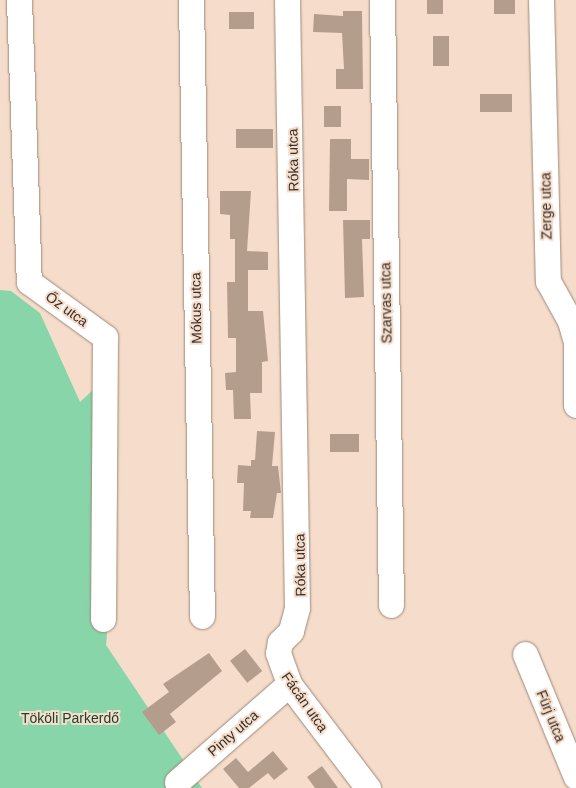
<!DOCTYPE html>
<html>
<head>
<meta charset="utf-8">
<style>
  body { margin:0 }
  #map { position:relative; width:576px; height:788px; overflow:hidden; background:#f6ddcb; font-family:Arial,sans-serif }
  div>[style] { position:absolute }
  .green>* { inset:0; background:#88d5a9 }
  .building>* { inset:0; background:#b59d8d; transform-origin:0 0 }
  .roads { filter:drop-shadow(0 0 1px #9f8878) drop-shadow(0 0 1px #9f8878) }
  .minor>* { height:25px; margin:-12.5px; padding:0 12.5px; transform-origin:12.5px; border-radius:12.5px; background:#fff }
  span { translate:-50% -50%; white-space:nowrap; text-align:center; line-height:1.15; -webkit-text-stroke:4px #f6ddcb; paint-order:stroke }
  .street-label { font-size:14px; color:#382f28 }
  .park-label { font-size:14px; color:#17432d }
</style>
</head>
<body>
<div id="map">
  <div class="green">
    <div style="clip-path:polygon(0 290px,11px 291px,40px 313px,80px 402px,108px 376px,117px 519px,106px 645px,202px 788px,0 788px)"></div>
  </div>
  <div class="building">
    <div style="left:427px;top:0;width:16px;height:14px"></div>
    <div style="left:494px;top:0;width:21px;height:14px"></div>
    <div style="clip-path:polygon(343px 11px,362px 11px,363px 89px,336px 89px,336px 69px,344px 69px,342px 33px,313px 32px,314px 14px,343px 16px)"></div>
    <div style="left:229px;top:12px;width:25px;height:17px"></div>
    <div style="left:433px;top:36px;width:16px;height:30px"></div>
    <div style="left:480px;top:94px;width:32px;height:18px"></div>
    <div style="left:324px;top:106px;width:17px;height:21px"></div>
    <div style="left:236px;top:129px;width:37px;height:19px"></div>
    <div style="clip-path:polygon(330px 139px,351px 139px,351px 159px,369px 159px,369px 180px,347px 179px,347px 211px,329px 211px)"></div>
    <div style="clip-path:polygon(220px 191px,251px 191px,247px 251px,268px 252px,268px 270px,248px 270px,248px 311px,263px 311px,268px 361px,262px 362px,262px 393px,250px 393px,251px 419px,234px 419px,233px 390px,226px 390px,225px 373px,236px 372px,236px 338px,228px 338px,227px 282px,235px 282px,235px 239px,230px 239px,230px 215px,220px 214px)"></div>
    <div style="clip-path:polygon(343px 220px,370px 220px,370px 239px,362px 239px,364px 297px,345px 298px)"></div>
    <div style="clip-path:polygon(257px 431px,275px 432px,272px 466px,278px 466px,281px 493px,277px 493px,273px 518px,250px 518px,251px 511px,243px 511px,244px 483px,237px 483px,238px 465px,251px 466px,251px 460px,255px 460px)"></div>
    <div style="left:359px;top:434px;width:18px;height:29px;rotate:90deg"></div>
    <div style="left:245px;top:649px;width:28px;height:19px;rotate:52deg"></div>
    <div style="clip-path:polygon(209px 653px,222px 671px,170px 714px,176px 722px,159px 735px,142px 712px,169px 692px,163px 684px)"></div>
    <div style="clip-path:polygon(273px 751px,288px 769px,274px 780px,268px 773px,249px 788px,239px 788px,223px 769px,236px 758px,248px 772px)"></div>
    <div style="clip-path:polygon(322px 766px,338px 788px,315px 788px,307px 777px)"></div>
  </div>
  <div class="roads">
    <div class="minor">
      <div style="left:19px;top:0;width:282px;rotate:88deg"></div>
      <div style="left:29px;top:282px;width:94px;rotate:35.9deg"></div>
      <div style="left:105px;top:337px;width:282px;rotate:90.4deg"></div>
      <div style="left:191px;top:0;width:616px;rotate:88.98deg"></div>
      <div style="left:287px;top:0;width:608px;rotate:89.06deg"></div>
      <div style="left:297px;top:608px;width:24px;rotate:105deg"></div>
      <div style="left:291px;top:631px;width:16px;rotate:135deg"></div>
      <div style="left:280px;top:642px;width:11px;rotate:100deg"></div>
      <div style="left:278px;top:653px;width:33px;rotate:70deg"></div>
      <div style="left:289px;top:684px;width:131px;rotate:52.8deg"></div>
      <div style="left:382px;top:0;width:605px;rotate:89.15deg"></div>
      <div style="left:541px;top:0;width:281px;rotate:88.6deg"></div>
      <div style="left:548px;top:281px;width:46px;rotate:61.2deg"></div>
      <div style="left:570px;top:321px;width:22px;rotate:74deg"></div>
      <div style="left:576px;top:342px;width:63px;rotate:90deg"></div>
      <div style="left:525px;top:654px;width:133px;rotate:67.5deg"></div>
      <div style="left:177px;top:782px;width:149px;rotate:-41.2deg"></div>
    </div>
  </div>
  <div class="street-label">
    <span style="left:293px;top:160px;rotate:-91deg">Róka utca</span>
    <span style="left:546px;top:206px;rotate:-91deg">Zerge utca</span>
    <span style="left:386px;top:303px;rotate:-91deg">Szarvas utca</span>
    <span style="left:196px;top:308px;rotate:-91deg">Mókus utca</span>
    <span style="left:67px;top:309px;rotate:36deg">Őz utca</span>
    <span style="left:300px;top:565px;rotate:-91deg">Róka utca</span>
    <span style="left:305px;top:702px;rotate:55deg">Fácán utca</span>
    <span style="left:551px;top:716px;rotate:68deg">Fürj utca</span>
    <span style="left:233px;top:733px;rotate:-41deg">Pinty utca</span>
  </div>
  <div class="park-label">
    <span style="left:70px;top:718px">Tököli Parkerdő</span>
  </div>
</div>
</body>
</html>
